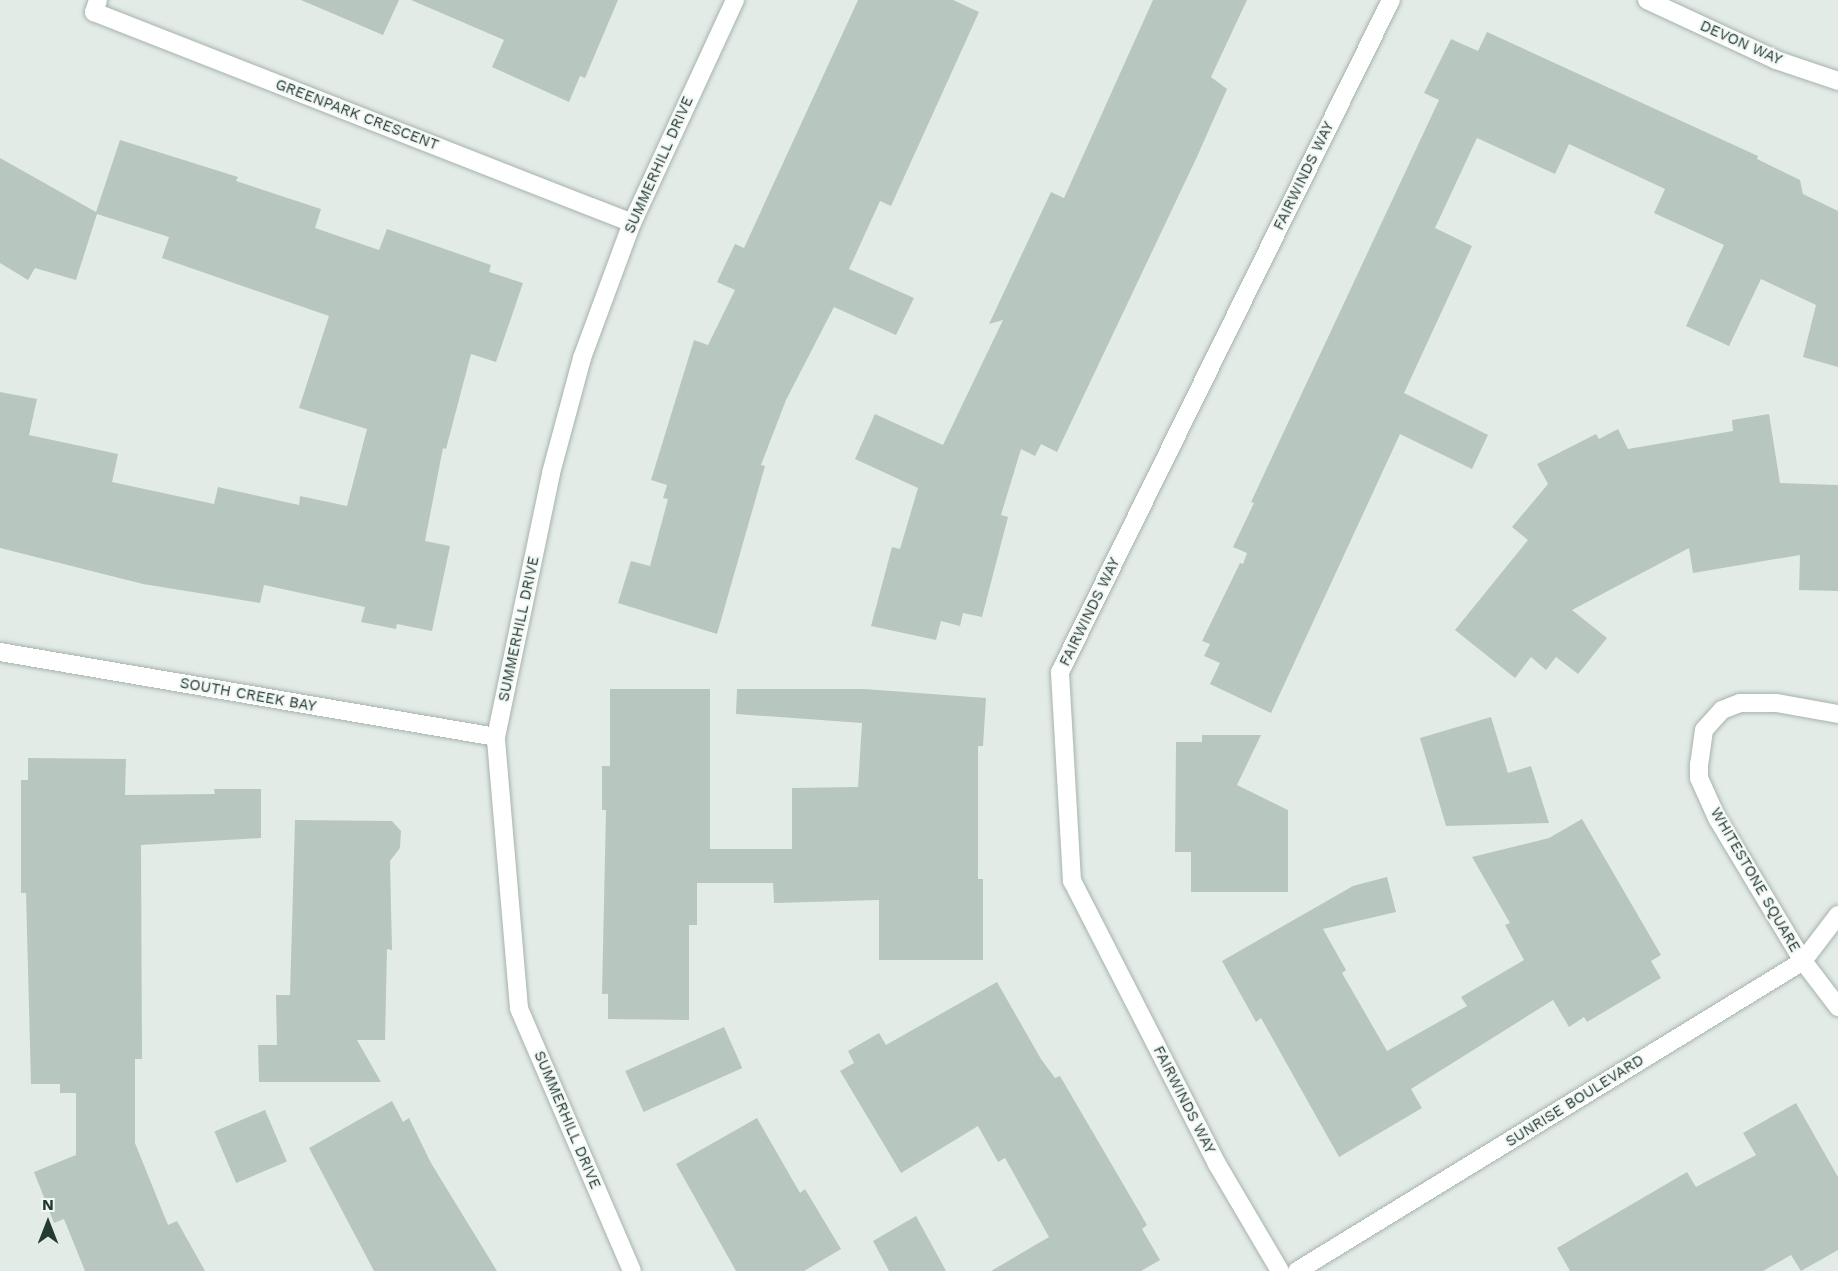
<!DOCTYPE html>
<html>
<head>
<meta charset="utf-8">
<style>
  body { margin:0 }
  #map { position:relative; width:1838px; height:1271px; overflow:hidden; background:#e3ebe7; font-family:"Work Sans",sans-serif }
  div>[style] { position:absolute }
  .building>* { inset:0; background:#b8c6c0; transform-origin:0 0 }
  .roads { filter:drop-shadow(0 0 2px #a6b3ad) drop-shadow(0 0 2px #a6b3ad) }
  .minor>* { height:18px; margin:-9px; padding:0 9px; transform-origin:9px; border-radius:9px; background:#fff }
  span { translate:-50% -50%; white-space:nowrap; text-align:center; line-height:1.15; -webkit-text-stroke:4.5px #f3f8f5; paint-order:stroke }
  .street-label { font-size:15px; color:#243b33 }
  .north { position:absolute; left:18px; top:1193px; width:60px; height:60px; -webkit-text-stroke:4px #f3f8f5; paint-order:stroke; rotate:0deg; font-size:16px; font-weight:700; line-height:24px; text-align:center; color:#243b33 }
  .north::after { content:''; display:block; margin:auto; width:21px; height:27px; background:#243b33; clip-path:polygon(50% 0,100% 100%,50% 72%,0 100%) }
</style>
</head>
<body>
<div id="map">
  <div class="building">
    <div style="clip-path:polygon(301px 0,399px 0,383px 35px)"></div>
    <div style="clip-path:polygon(411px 0,618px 0,585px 78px,580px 76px,569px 102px,492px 67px,504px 40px)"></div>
    <div style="clip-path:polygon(858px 0,953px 0,979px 12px,891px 206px,880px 201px,849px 269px,914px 298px,896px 335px,834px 307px,786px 400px,761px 465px,765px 466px,717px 634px,618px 603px,631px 561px,650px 566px,668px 499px,663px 498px,667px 485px,651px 480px,694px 340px,708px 345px,735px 290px,717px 282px,735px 244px,744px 248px)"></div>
    <div style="clip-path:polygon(1153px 0,1247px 0,1211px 77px,1227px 89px,1196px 159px,1057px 452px,1041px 444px,1035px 456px,1021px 449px,1001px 515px,1008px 517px,982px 617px,963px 613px,960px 626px,941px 621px,936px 640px,871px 626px,892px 547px,900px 549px,918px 488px,855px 459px,875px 414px,943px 445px,1003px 320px,989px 324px,1051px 192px,1064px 198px)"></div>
    <div style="clip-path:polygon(1487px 32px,1758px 156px,1757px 159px,1800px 180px,1803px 194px,1838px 211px,1838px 367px,1803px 357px,1816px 305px,1761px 279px,1729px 346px,1686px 326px,1724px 245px,1654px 213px,1665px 189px,1569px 144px,1555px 174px,1477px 138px,1435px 228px,1472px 246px,1404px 393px,1488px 435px,1472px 469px,1400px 434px,1271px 713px,1210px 684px,1220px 663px,1204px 656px,1210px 644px,1202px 641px,1240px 563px,1243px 564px,1247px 553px,1233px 547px,1254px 503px,1251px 502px,1439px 100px,1424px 93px,1451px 39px,1478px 51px)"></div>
    <div style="clip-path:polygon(120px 140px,238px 177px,236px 181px,321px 209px,315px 228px,379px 250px,387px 229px,491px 265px,489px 272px,523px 283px,496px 362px,471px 354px,446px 449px,443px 448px,425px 541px,450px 546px,432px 631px,397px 624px,396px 629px,361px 622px,365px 607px,264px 585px,260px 603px,143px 584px,0 548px,0 392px,37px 399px,29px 435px,118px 454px,112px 482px,214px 504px,218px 487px,299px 505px,300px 496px,347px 506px,367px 429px,299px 408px,329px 316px,162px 258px,169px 237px,97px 214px,76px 280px,35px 268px,28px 280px,0 263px,0 158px,96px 212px)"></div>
    <div style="clip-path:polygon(1769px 414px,1780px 483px,1838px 485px,1838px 591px,1799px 590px,1800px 555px,1693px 573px,1689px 548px,1572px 610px,1607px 638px,1578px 674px,1556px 657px,1546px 670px,1531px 657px,1515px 678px,1455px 630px,1528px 540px,1512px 527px,1548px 484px,1537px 464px,1596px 434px,1599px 439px,1618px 429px,1628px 449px,1733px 431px,1732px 420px)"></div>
    <div style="clip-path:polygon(610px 689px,710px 689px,710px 849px,792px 849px,792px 788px,858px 787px,862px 723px,736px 714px,737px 689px,864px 689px,986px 698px,983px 746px,978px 746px,978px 879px,983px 879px,983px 960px,879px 960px,879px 900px,774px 903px,773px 883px,697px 883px,697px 925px,689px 925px,689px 1020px,608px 1019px,608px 994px,602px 994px,606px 810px,602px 810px,602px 766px,610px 766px)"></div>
    <div style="clip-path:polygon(1491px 717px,1508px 773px,1531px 766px,1549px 823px,1446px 826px,1420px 738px)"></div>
    <div style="clip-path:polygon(1202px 735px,1261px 735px,1237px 785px,1288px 810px,1288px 892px,1191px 892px,1191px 852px,1175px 852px,1176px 742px,1202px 742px)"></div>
    <div style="clip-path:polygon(28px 758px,126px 759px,125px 795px,215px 794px,214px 789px,261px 789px,261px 838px,141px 845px,142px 1059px,135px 1059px,135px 1143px,168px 1225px,177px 1221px,205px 1271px,85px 1271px,64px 1219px,54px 1223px,34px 1172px,76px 1155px,76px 1093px,60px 1093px,60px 1084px,31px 1084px,26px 893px,21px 893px,21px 780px,28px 780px)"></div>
    <div style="clip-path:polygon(1582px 819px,1661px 955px,1651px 961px,1661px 978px,1587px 1022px,1584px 1017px,1569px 1027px,1553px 1000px,1411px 1089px,1422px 1108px,1339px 1157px,1261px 1018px,1256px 1022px,1222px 961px,1353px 886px,1387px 877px,1396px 912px,1323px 929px,1346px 970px,1342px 973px,1387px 1051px,1467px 1006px,1461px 997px,1524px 960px,1505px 925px,1510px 923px,1472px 857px,1549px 838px)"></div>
    <div style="clip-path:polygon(295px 820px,392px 821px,401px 831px,400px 848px,390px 861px,392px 950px,387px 949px,385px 1040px,357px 1040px,381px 1082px,259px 1082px,258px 1045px,277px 1045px,276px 995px,290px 995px)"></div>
    <div style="clip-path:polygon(997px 982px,1041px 1059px,1055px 1078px,1060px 1076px,1147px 1225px,1142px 1229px,1160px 1260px,1141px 1271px,991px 1271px,1049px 1237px,1005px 1158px,998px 1162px,978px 1126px,901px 1173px,840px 1071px,854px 1063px,848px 1051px,879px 1033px,886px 1045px)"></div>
    <div style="left:724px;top:1027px;width:45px;height:108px;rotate:66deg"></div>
    <div style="clip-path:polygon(392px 1101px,403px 1122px,409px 1118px,431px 1163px,497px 1271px,374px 1271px,309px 1148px)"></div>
    <div style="clip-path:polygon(1796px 1103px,1838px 1177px,1838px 1250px,1801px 1271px,1791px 1255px,1763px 1271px,1570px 1271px,1557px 1248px,1687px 1172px,1696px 1187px,1756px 1155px,1743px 1133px)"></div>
    <div style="left:265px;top:1110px;width:56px;height:55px;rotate:67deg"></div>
    <div style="clip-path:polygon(757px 1118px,800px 1193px,805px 1189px,841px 1249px,804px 1271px,736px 1271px,676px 1164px)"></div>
    <div style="clip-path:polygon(916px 1216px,946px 1271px,889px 1271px,873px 1241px)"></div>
  </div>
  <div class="roads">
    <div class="minor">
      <div style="left:98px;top:0;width:13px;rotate:108deg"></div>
      <div style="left:94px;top:12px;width:578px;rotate:21.41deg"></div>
      <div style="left:1647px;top:0;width:142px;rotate:24.9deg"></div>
      <div style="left:1776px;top:60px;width:65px;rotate:18.7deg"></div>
      <div style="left:0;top:652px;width:503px;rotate:9.72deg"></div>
      <div style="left:1838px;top:714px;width:63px;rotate:-169.9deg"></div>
      <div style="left:1776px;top:703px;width:36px;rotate:180deg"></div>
      <div style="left:1740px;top:703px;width:19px;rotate:159deg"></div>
      <div style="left:1722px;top:710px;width:27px;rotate:132deg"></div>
      <div style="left:1704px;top:730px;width:34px;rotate:98deg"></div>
      <div style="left:1699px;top:764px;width:14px;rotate:90deg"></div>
      <div style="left:1699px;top:778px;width:44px;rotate:65.8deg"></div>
      <div style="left:1717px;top:818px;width:167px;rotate:59deg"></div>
      <div style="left:1803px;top:961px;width:58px;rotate:52.7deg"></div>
      <div style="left:632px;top:1271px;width:286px;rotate:-113.3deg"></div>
      <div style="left:519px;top:1008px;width:272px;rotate:-94.9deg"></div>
      <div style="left:496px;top:737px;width:270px;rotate:-78.2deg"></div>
      <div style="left:551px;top:473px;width:119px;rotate:-74.9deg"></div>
      <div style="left:582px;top:358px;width:144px;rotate:-69.7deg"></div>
      <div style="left:632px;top:223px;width:246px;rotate:-65.2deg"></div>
      <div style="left:1280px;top:1271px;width:124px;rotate:-120.5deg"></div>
      <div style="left:1217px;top:1164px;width:318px;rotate:-117.1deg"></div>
      <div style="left:1072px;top:881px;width:209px;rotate:-93.3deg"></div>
      <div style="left:1060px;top:672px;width:749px;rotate:-63.78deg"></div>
      <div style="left:1297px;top:1271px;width:593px;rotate:-31.49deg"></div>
      <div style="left:1803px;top:961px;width:58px;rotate:-52.7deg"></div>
    </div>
  </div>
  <div class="street-label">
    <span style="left:1741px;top:43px;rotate:24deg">DEVON WAY</span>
    <span style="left:357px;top:115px;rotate:21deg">GREENPARK CRESCENT</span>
    <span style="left:659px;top:165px;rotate:-66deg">SUMMERHILL DRIVE</span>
    <span style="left:1304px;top:176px;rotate:-64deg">FAIRWINDS WAY</span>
    <span style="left:1090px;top:612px;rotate:-64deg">FAIRWINDS WAY</span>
    <span style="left:519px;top:629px;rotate:-78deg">SUMMERHILL DRIVE</span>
    <span style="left:248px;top:695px;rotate:10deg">SOUTH CREEK BAY</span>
    <span style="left:1755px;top:880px;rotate:60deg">WHITESTONE SQUARE</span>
    <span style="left:1184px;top:1100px;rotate:63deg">FAIRWINDS WAY</span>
    <span style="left:1575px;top:1101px;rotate:-32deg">SUNRISE BOULEVARD</span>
    <span style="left:567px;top:1120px;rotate:67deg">SUMMERHILL DRIVE</span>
  </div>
  <div class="north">N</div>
</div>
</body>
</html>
